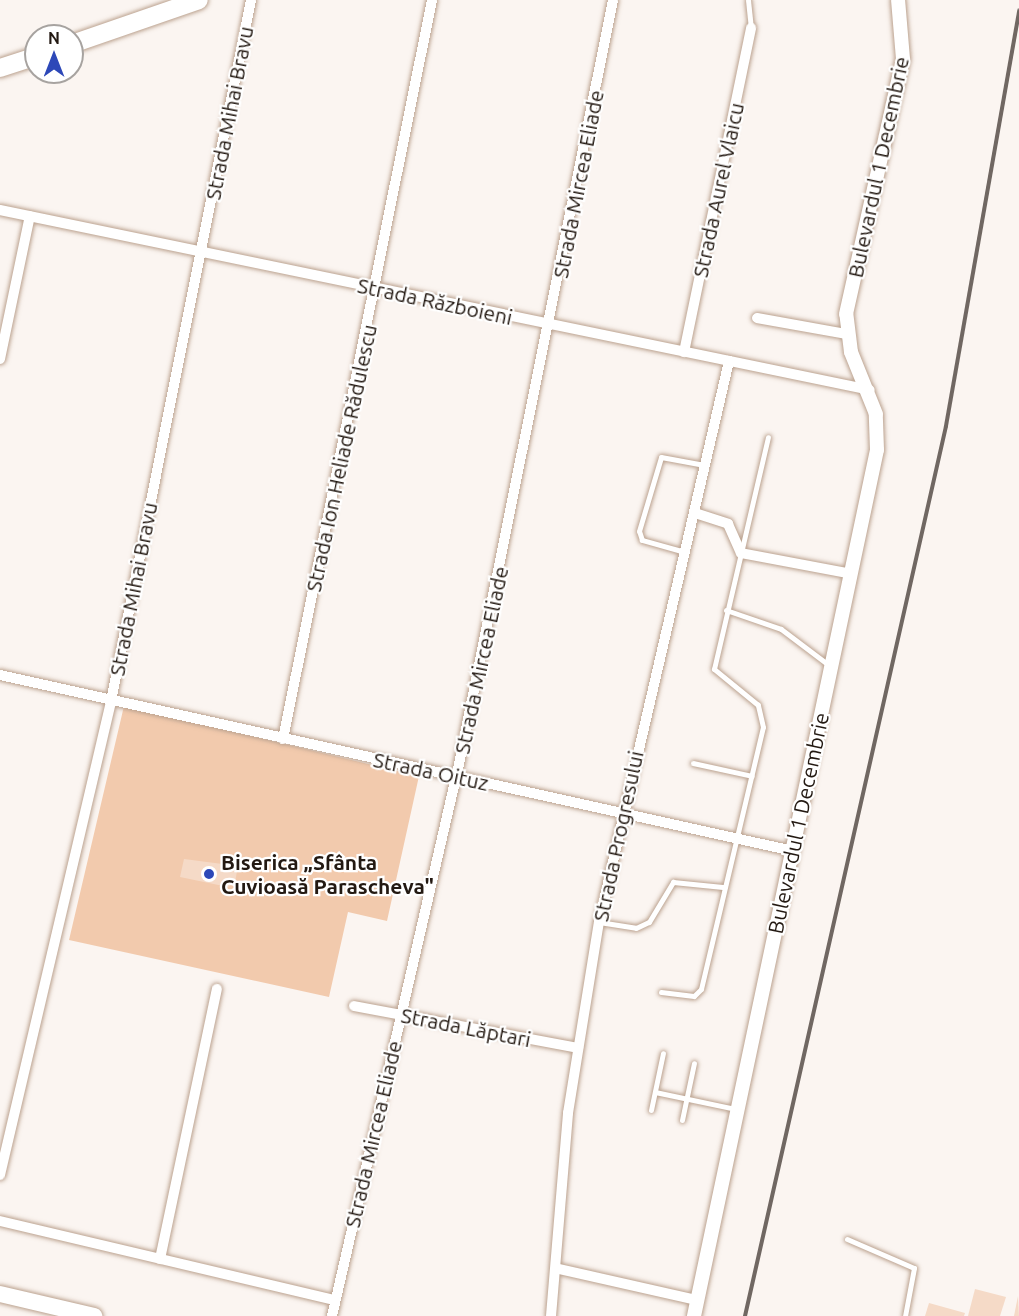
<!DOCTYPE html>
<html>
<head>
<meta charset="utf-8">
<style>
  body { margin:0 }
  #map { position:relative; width:1019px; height:1316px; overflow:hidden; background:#fbf5f1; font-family:Ubuntu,sans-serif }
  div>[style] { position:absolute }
  .green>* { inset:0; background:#f2caad }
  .building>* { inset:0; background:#f5dac7 }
  .roads { filter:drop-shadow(0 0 2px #bba28f) drop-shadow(0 0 2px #bba28f) }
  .service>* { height:5px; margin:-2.5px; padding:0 2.5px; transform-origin:2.5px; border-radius:2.5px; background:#fff }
  .minor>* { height:10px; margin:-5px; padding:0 5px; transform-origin:5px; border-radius:5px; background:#fff }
  .tertiary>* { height:14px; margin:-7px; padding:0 7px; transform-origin:7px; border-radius:7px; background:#fff }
  .secondary>* { height:16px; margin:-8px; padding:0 8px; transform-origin:8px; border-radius:8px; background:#fff }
  .primary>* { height:18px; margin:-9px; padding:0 9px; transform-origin:9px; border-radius:9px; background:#fff }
  .rail>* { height:4px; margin:-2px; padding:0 2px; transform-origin:2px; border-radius:2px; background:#706762 }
  .dots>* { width:16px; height:16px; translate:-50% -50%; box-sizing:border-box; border:3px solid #fff; border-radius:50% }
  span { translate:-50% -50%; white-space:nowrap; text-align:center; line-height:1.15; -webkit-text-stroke:4.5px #fff; paint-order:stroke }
  .street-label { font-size:21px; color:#231912 }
  .poi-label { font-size:21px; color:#231912; font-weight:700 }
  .left { translate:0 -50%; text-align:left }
  .north { position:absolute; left:24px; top:24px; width:60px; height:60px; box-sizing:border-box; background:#fff; border:2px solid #a7a3a0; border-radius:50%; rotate:0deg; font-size:16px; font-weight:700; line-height:24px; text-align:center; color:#231912 }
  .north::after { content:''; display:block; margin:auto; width:21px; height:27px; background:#2d48b8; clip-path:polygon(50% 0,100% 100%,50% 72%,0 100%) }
</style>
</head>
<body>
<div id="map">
  <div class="green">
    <div style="clip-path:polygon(124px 706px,419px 776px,387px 921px,348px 912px,329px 997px,69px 940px)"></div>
  </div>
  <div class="building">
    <div style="clip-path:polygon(184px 859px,230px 865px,237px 871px,235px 883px,228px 887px,180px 877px)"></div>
    <div style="clip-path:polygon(975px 1289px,1006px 1297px,1000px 1316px,968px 1316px)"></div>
    <div style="clip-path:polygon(1018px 1296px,1019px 1316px,1014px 1316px)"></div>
    <div style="clip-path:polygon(929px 1303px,965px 1313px,964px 1316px,925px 1316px)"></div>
  </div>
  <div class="roads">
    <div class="service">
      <div style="left:748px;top:0;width:28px;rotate:84deg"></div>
      <div style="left:685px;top:552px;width:45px;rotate:-164.4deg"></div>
      <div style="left:642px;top:540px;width:9px;rotate:-108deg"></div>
      <div style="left:639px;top:531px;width:77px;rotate:-73.4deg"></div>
      <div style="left:661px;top:457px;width:44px;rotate:10.5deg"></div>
      <div style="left:726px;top:610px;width:58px;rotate:19.1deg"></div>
      <div style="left:781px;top:629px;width:61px;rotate:37.1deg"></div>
      <div style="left:693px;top:763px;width:60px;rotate:12.4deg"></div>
      <div style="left:599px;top:922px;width:37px;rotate:9deg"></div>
      <div style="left:636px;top:928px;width:14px;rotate:-25deg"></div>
      <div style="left:649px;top:922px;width:47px;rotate:-59deg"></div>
      <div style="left:673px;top:882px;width:50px;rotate:5.7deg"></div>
      <div style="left:661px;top:992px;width:33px;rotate:7deg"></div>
      <div style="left:694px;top:996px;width:10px;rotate:-45deg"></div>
      <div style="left:701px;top:989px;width:269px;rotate:-76.7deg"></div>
      <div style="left:763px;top:727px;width:23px;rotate:-103deg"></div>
      <div style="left:758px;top:705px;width:57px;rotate:-140.7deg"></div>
      <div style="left:714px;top:669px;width:238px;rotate:-76.9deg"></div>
      <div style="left:655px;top:1092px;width:83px;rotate:11.9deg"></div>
      <div style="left:651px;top:1110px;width:58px;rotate:-78.1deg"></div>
      <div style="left:682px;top:1120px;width:58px;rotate:-78.1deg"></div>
      <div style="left:847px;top:1239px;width:73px;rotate:23.4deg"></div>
      <div style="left:914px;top:1268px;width:49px;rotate:100.6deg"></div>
    </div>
    <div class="minor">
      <div style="left:0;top:210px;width:888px;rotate:11.69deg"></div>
      <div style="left:757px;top:318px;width:90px;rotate:10.2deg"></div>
      <div style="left:684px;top:352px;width:331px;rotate:-78.3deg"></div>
      <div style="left:0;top:359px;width:146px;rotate:-78.2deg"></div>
      <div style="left:695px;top:513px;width:35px;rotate:18deg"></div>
      <div style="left:728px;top:524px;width:32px;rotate:66deg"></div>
      <div style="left:741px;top:553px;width:113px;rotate:10.7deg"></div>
      <div style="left:0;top:675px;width:812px;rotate:12.51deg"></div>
      <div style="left:283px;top:739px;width:754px;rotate:-78.6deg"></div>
      <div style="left:354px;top:1006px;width:228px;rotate:10.6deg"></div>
      <div style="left:0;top:1175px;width:487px;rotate:-76.8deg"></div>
      <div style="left:111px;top:701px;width:715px;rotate:-78.71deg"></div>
      <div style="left:0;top:1221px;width:344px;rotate:13.3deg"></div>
      <div style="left:160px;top:1259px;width:276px;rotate:-78.1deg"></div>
      <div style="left:559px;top:1269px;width:141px;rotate:12.7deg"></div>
      <div style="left:332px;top:1316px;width:566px;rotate:-77.04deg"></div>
      <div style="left:459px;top:764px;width:779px;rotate:-78.6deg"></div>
      <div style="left:551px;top:1316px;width:204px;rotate:-85.2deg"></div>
      <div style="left:568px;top:1113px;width:193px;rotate:-80.8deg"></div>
      <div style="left:599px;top:922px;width:576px;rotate:-76.95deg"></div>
    </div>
    <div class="tertiary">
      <div style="left:694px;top:1316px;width:885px;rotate:-78.07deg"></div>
      <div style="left:877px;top:450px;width:36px;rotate:-92deg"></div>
      <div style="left:876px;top:414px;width:67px;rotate:-112deg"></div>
      <div style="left:851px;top:352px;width:38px;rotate:-97deg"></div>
      <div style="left:846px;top:314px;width:261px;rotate:-77.4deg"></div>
      <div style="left:903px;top:59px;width:59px;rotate:-94.8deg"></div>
    </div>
    <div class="secondary">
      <div style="left:0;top:1294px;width:97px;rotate:13.2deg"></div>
    </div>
    <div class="primary">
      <div style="left:72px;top:44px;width:134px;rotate:-19.1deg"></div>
      <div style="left:0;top:68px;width:38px;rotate:-18deg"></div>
    </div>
  </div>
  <div class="rail">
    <div style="left:745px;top:1316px;width:912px;rotate:-77.27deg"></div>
    <div style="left:946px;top:426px;width:422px;rotate:-80deg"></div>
  </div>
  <div class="dots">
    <div style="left:209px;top:874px;background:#2d48b8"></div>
  </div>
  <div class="street-label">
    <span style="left:229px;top:113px;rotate:-79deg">Strada Mihai Bravu</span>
    <span style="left:878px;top:167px;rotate:-78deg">Bulevardul 1 Decembrie</span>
    <span style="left:578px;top:184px;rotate:-79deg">Strada Mircea Eliade</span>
    <span style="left:718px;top:190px;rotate:-78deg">Strada Aurel Vlaicu</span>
    <span style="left:435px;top:301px;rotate:12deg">Strada Războieni</span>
    <span style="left:341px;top:458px;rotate:-78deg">Strada Ion Heliade Rădulescu</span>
    <span style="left:133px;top:589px;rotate:-79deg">Strada Mihai Bravu</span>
    <span style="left:481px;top:660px;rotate:-78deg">Strada Mircea Eliade</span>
    <span style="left:431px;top:771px;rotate:12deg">Strada Oituz</span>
    <span style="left:798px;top:823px;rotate:-78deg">Bulevardul 1 Decembrie</span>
    <span style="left:618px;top:836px;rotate:-78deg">Strada Progresului</span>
    <span style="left:466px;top:1027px;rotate:11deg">Strada Lăptari</span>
    <span style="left:373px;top:1134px;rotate:-77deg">Strada Mircea Eliade</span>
  </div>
  <div class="poi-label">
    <span class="left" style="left:221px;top:874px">Biserica „Sfânta<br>Cuvioasă Parascheva"</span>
  </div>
  <div class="north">N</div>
</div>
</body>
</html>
